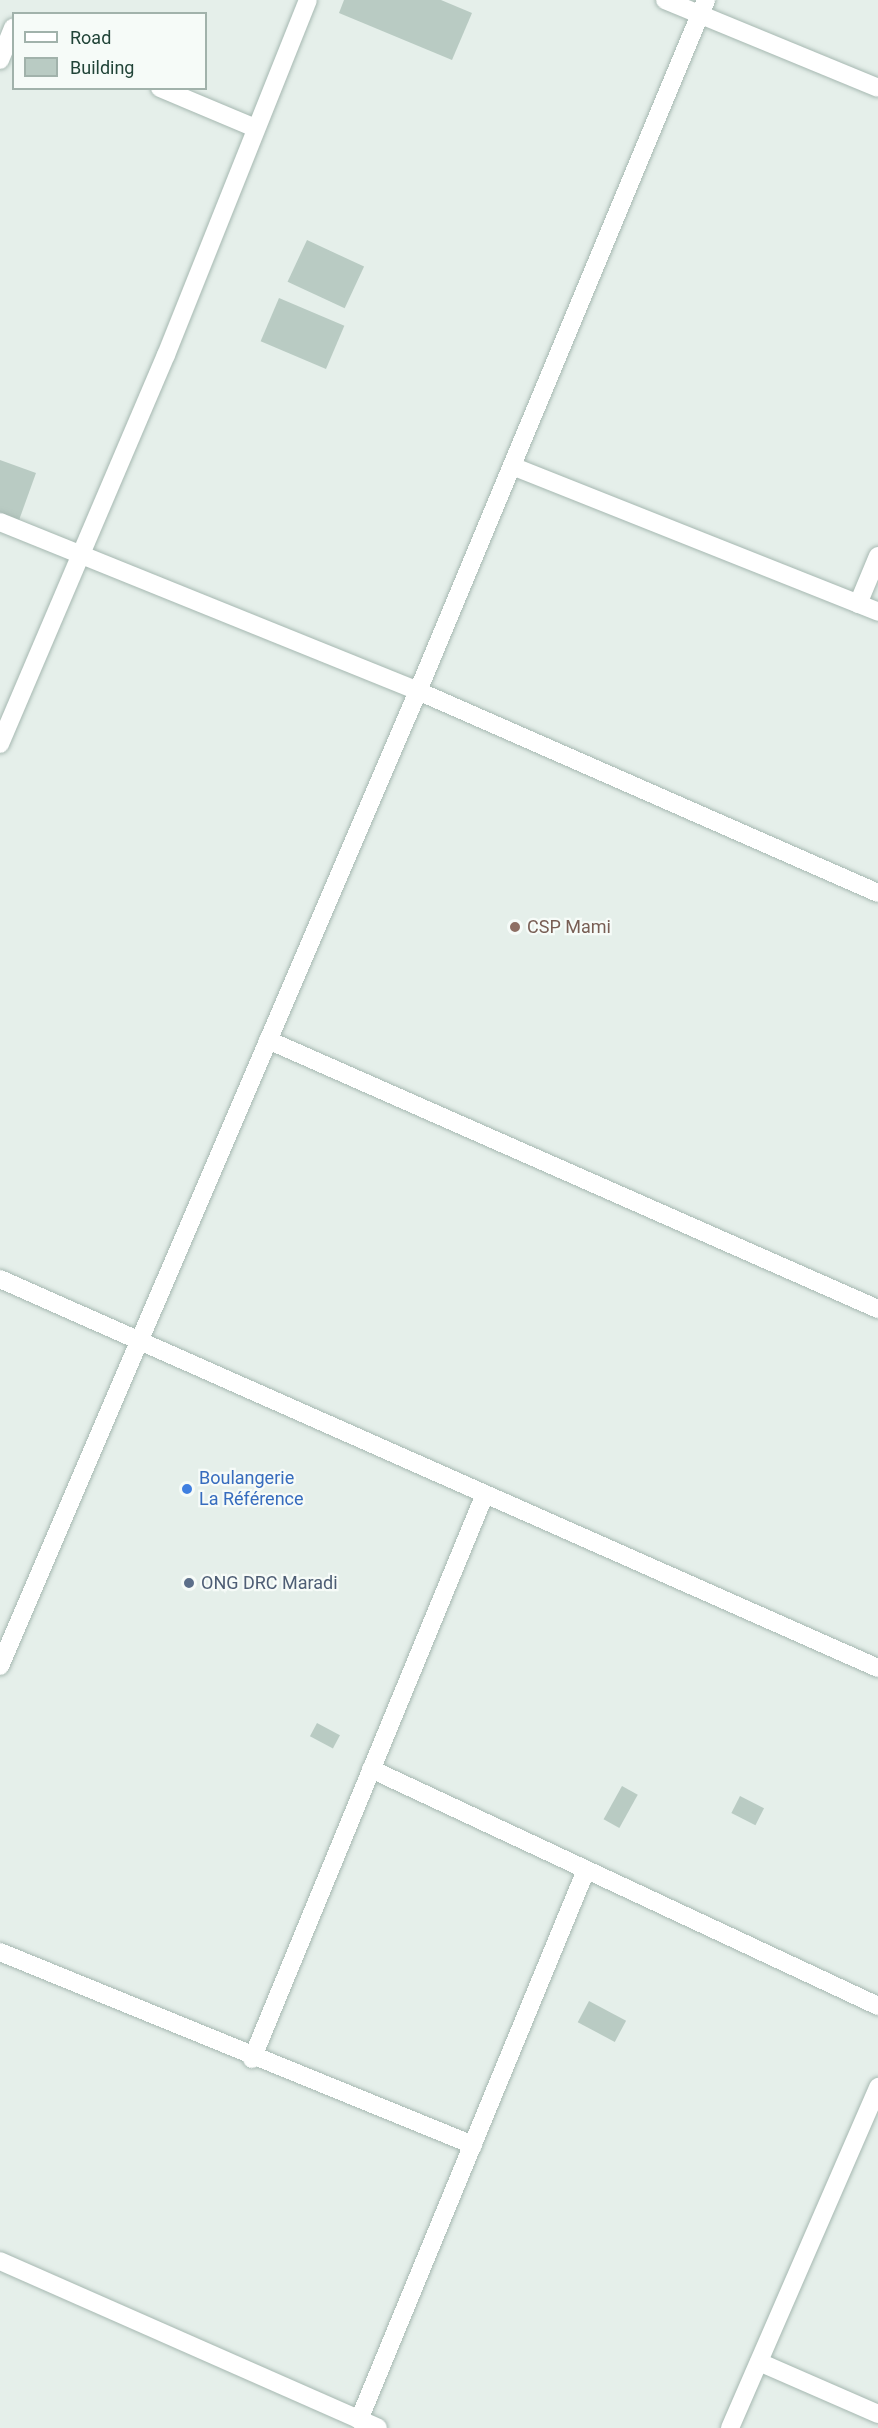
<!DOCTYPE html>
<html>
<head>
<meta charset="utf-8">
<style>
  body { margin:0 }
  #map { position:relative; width:878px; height:2428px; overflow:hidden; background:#e5efea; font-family:Roboto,sans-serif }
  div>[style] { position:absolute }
  .building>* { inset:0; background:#b9cbc3; transform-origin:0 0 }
  .roads { filter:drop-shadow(0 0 2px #a6b8b1) drop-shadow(0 0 2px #a6b8b1) }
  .minor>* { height:18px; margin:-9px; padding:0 9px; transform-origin:9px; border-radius:9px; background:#fff }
  .tertiary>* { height:18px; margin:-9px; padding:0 9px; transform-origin:9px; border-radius:9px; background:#fff }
  .dots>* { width:16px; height:16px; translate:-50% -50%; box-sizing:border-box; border:3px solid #f6fbf8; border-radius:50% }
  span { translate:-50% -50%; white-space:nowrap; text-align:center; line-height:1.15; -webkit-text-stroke:4.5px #f6fbf8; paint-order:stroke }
  .education-label { font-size:18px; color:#785e54 }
  .left { translate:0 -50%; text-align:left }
  .shop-label { font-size:18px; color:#366cbe }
  .service-label { font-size:18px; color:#4e5e75 }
  .legend { position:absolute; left:12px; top:12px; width:195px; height:78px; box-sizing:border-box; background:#f6fbf8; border:2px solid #a1b2ab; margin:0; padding:8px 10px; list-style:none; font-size:18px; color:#214438 }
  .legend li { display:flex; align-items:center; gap:12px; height:30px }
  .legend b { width:30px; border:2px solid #a1b2ab }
</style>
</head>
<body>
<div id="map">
  <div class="building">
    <div style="clip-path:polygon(344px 0,441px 0,472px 13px,452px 60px,339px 13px)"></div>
    <div style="left:307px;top:240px;width:63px;height:46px;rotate:25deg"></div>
    <div style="left:279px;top:298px;width:71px;height:47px;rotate:23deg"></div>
    <div style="clip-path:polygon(0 460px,36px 473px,18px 523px,0 516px)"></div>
    <div style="left:317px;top:1723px;width:26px;height:15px;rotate:28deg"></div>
    <div style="left:622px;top:1786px;width:18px;height:38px;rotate:29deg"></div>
    <div style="left:740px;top:1796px;width:27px;height:19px;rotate:27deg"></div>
    <div style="left:589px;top:2001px;width:42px;height:24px;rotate:28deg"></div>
  </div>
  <div class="roads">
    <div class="minor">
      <div style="left:665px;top:0;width:230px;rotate:22.4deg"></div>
      <div style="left:0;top:60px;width:35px;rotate:-68deg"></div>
      <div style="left:160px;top:88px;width:103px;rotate:22.8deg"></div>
      <div style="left:512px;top:466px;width:394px;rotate:21.7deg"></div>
      <div style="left:0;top:522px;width:451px;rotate:22deg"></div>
      <div style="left:418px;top:691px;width:502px;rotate:23.71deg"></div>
      <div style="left:858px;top:604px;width:52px;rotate:-67.4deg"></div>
      <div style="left:0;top:744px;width:423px;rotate:-66.9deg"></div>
      <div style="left:166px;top:355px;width:382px;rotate:-68.2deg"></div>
      <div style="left:268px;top:1040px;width:667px;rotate:23.8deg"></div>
      <div style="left:0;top:1279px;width:960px;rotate:23.9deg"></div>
      <div style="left:371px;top:1769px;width:560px;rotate:25.05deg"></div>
      <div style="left:0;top:1952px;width:511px;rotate:22.2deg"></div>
      <div style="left:252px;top:2059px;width:611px;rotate:-67.59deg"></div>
      <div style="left:0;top:2261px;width:413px;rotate:23.8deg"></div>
      <div style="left:759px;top:2362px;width:130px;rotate:23.6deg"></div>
      <div style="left:359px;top:2420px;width:595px;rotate:-67.57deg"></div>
      <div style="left:730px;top:2428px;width:372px;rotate:-66.5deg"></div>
    </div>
    <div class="tertiary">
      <div style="left:0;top:1666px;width:1061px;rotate:-66.79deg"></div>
      <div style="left:418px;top:691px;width:749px;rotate:-67.37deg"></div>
    </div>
  </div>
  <div class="dots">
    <div style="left:515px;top:927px;background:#8d6e63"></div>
    <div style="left:187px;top:1489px;background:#3f7fe0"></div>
    <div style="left:189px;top:1583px;background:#5c6f8a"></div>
  </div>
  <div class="education-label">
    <span class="left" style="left:527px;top:927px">CSP Mami</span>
  </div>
  <div class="shop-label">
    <span class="left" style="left:199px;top:1489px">Boulangerie<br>La Référence</span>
  </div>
  <div class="service-label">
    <span class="left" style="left:201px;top:1583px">ONG DRC Maradi</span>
  </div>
  <ul class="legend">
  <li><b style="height:8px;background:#fff"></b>Road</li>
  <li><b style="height:16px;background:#b9cbc3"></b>Building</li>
  </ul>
</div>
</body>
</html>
